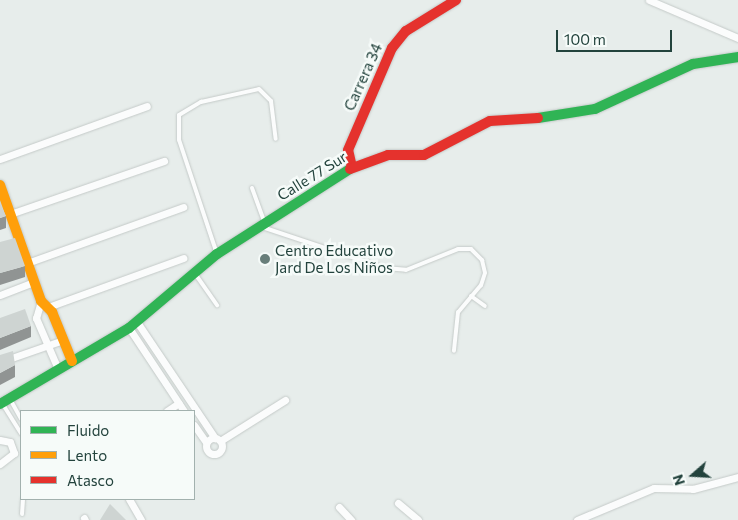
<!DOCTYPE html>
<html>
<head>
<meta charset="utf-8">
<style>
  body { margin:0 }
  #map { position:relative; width:738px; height:520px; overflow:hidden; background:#e7edeb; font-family:Commissioner,sans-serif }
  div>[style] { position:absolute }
  .roads { filter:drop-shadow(0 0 1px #c4cac8) drop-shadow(0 0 1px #c4cac8) }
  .lane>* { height:4px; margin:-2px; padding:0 2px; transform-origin:2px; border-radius:2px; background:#fbfcfc }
  .street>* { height:7px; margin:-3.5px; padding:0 3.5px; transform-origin:3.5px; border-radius:3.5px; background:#fbfcfc }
  .street>.ring { margin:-3.5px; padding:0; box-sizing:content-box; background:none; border:7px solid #fbfcfc; border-radius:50% }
  .fast>* { height:10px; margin:-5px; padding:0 5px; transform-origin:5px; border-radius:5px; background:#30b455 }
  .slow>* { height:10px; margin:-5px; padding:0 5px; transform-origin:5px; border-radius:5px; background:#ff9f0a }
  .jam>* { height:10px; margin:-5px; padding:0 5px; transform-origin:5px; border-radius:5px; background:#e5322d }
  .shaded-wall>* { inset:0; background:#909493 }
  .building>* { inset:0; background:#ced4d2 }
  .dots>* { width:14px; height:14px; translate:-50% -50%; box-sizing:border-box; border:2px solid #f6fbf9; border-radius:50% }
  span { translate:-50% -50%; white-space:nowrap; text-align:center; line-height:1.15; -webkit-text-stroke:5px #f6fbf9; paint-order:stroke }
  .street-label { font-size:15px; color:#23433d }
  .poi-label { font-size:15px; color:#23433d }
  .left { translate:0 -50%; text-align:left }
  .legend { position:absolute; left:20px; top:410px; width:175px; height:90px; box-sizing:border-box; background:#f6fbf9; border:1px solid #a2b1ae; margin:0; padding:6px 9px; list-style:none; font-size:15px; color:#23433d }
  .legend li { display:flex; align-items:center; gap:10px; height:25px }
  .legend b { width:25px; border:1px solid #a2b1ae }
  .north { position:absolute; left:668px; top:450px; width:50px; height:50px; -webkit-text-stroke:4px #f6fbf9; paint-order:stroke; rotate:251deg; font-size:14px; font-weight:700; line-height:20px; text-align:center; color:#23433d }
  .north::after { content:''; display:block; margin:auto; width:18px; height:22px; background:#23433d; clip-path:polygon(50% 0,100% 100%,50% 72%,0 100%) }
  .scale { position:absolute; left:556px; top:30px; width:116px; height:22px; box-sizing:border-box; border:2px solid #23433d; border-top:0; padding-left:6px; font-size:15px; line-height:18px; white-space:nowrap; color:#23433d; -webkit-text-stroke:4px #f6fbf9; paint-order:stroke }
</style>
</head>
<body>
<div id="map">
  <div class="roads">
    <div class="lane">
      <div style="left:252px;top:188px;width:37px;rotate:70deg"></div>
      <div style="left:262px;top:227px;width:130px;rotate:18.4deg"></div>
      <div style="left:385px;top:268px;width:21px;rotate:5deg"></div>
      <div style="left:406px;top:270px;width:56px;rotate:-22deg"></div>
      <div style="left:458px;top:249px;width:13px"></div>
      <div style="left:471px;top:249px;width:16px;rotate:45deg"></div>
      <div style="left:482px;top:260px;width:13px;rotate:77deg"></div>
      <div style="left:485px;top:273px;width:13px;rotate:108deg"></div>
      <div style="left:481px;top:285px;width:35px;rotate:130deg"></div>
      <div style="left:458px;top:312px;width:39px;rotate:96deg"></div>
      <div style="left:217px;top:254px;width:120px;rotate:-108.4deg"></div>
      <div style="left:179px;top:140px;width:25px;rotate:-90deg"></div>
      <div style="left:179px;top:115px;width:26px;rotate:-31deg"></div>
      <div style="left:201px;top:102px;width:59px;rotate:-12.6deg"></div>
      <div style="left:259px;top:89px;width:17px;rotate:45deg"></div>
      <div style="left:271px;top:101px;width:38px;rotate:83deg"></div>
      <div style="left:196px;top:275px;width:37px;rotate:55deg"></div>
      <div style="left:471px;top:296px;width:17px;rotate:36deg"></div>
      <div style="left:10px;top:399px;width:23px;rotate:61deg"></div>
      <div style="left:2px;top:403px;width:36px;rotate:58deg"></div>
      <div style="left:22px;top:514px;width:15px;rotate:-86deg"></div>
    </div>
    <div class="street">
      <div style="left:649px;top:0;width:97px;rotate:23.1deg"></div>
      <div style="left:0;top:159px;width:156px;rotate:-19.8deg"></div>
      <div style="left:10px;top:214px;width:163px;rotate:-19deg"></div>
      <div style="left:27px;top:263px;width:166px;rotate:-19.7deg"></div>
      <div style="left:0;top:295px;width:36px;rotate:-21deg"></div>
      <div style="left:41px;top:301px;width:18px;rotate:106deg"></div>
      <div style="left:36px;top:318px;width:56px;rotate:66.7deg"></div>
      <div style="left:48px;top:307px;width:144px;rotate:-19.9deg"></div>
      <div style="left:137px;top:322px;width:140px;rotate:56.1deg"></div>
      <div style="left:129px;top:328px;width:100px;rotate:56.5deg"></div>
      <div style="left:0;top:362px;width:67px;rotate:-19.2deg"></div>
      <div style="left:167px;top:411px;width:14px;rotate:-34deg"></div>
      <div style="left:194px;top:425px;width:21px;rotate:55deg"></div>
      <div class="ring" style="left:206px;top:438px;width:9px;height:9px"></div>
      <div style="left:0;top:440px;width:10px;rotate:11deg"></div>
      <div style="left:10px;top:442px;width:12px;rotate:70deg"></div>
      <div style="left:14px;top:453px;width:18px;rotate:142deg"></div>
      <div style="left:220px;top:441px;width:77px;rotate:-32.2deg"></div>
      <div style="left:129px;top:499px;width:24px;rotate:60deg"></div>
      <div style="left:398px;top:503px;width:26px;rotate:40deg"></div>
      <div style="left:339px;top:507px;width:18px;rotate:47deg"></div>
      <div style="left:84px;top:518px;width:2px;rotate:63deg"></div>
      <div style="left:577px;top:520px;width:83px;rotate:-22.6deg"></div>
      <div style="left:654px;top:488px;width:39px;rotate:1deg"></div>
      <div style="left:693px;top:489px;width:47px;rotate:-14.9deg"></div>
    </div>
    <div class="fast">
      <div style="left:538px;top:118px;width:58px;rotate:-9deg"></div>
      <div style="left:595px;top:109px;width:108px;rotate:-24.7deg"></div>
      <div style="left:693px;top:64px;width:46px;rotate:-8.8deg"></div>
      <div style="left:0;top:404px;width:150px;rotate:-30.5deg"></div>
      <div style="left:129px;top:328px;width:115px;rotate:-40.1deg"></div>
      <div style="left:217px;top:254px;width:158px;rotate:-32.6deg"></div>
    </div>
    <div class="slow">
      <div style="left:0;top:185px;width:123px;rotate:70.5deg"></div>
      <div style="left:41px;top:301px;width:16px;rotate:45deg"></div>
      <div style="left:52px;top:312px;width:53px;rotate:67.8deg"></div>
    </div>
    <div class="jam">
      <div style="left:352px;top:167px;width:17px;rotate:-103deg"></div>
      <div style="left:348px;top:150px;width:111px;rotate:-66.7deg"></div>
      <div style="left:392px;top:48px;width:22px;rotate:-51deg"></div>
      <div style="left:406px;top:31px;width:59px;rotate:-31.8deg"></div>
      <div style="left:350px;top:169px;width:40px;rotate:-20.2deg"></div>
      <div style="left:388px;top:155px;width:36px"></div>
      <div style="left:424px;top:155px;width:74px;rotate:-27.3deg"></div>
      <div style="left:490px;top:121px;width:48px;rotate:-3.6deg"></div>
    </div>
  </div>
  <div class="shaded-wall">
    <div style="clip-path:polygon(6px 216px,6px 228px,0 230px,0 218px)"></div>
    <div style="clip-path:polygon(25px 266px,25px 277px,0 285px,0 273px)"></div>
    <div style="clip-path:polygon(31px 326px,31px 337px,0 350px,0 338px)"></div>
    <div style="clip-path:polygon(15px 365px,15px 377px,0 385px,0 373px)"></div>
  </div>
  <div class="building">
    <div style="clip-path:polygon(0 203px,6px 216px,0 218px)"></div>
    <div style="clip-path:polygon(15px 238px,25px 266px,0 273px,0 242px)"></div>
    <div style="clip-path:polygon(25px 309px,31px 326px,0 338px,0 318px)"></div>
    <div style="clip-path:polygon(13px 351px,15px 365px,0 373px,0 355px)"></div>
    <div style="clip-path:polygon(110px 504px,126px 520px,100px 520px)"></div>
  </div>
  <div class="dots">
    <div style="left:265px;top:259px;background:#687e7a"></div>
  </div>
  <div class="street-label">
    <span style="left:363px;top:77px;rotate:-66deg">Carrera 34</span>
    <span style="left:312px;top:176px;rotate:-32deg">Calle 77 Sur</span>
  </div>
  <div class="poi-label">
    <span class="left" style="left:275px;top:259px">Centro Educativo<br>Jard De Los Niños</span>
  </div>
  <ul class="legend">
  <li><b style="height:6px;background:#30b455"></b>Fluido</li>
  <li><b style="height:6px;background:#ff9f0a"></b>Lento</li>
  <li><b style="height:6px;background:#e5322d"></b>Atasco</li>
  </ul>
  <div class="north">N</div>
  <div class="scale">100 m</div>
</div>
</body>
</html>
